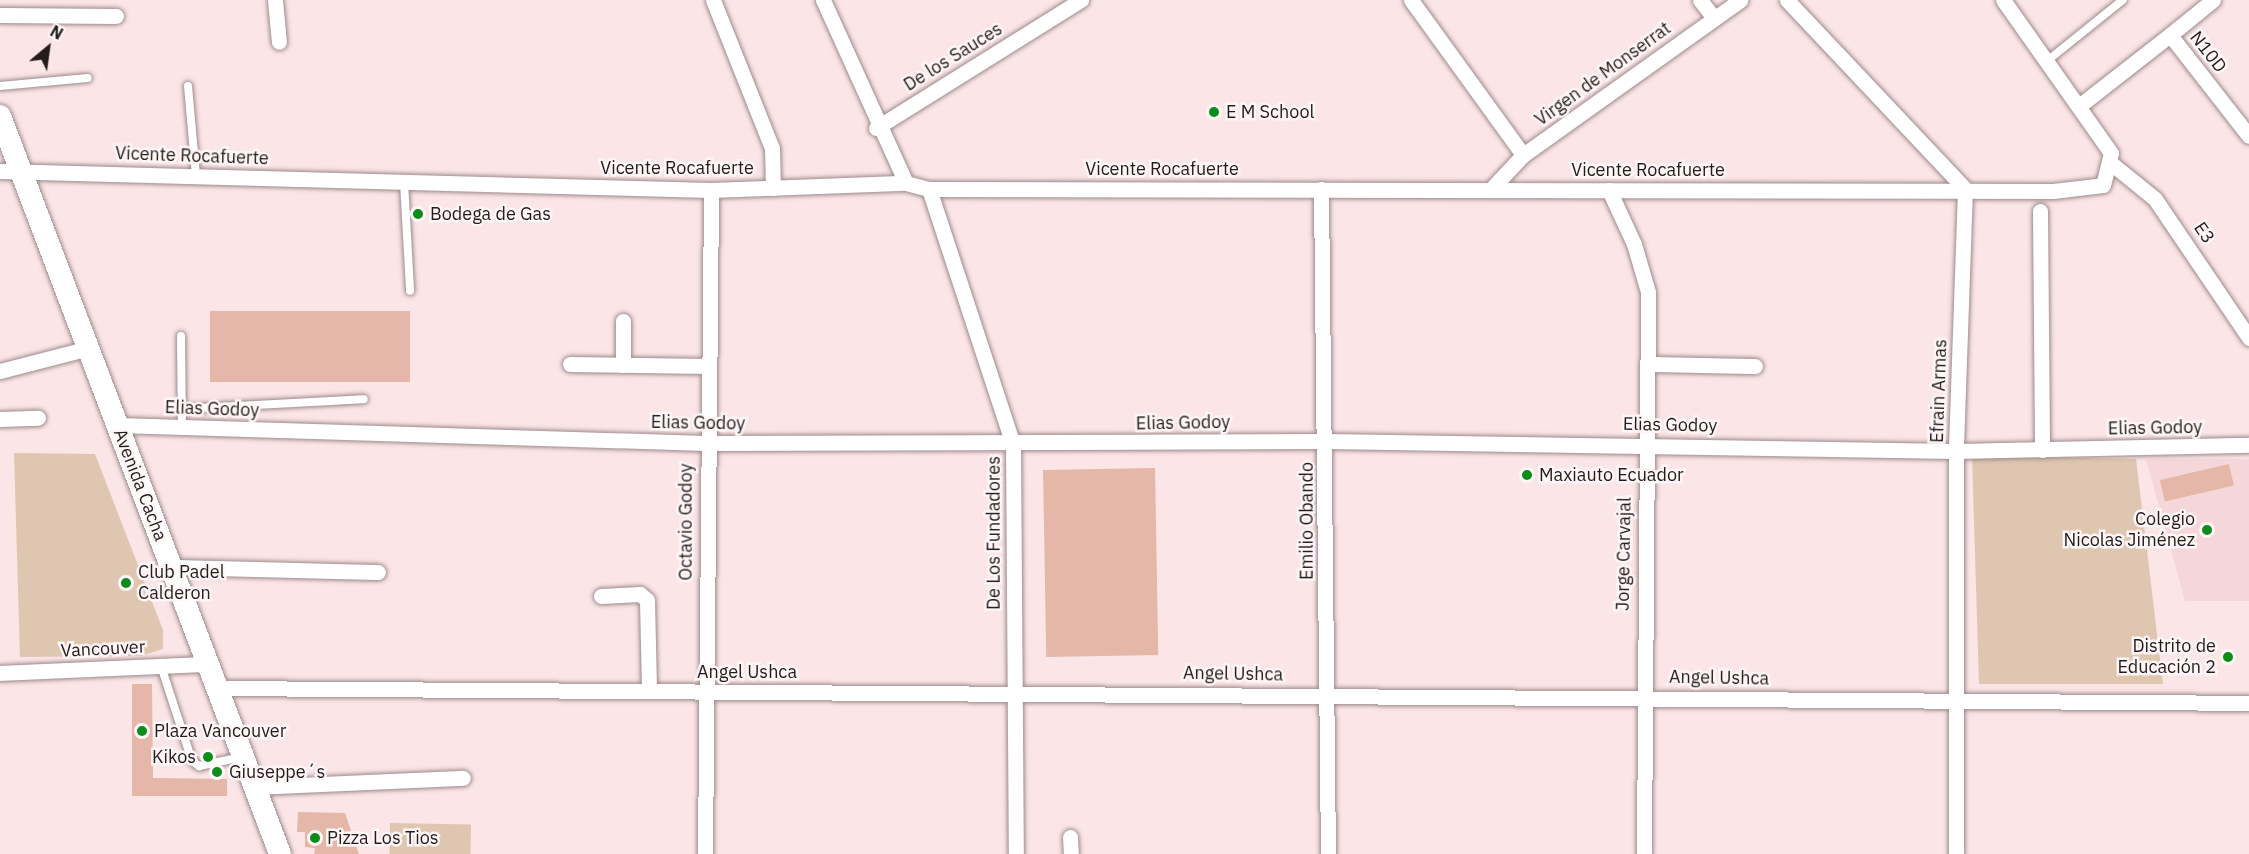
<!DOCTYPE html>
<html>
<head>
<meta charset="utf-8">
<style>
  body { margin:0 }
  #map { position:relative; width:2249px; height:854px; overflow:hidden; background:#fbe5e7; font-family:"IBM Plex Sans",sans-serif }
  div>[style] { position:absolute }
  .built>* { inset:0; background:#f5d7d9 }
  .green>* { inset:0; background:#dfc6b0; transform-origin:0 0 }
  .building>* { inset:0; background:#e4b7a8; transform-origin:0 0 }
  .roads { filter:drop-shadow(0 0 2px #9d8a8b) drop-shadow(0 0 2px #9d8a8b) }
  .lane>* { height:8px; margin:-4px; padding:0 4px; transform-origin:4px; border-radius:4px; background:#fff }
  .street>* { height:15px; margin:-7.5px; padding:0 7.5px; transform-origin:7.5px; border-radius:7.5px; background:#fff }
  .secondary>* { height:22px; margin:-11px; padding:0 11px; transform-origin:11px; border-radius:11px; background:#fff }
  .dots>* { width:16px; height:16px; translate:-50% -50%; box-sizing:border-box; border:3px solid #fff6f7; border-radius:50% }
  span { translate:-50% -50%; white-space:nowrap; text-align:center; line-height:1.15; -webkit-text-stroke:5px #fff6f7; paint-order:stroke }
  .street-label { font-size:18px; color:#231b1c }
  .poi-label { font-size:18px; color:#231b1c }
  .left { translate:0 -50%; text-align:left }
  .right { translate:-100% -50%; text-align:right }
  .north { position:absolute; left:18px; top:18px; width:60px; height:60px; -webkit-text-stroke:4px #fff6f7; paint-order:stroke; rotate:29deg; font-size:16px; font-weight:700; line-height:24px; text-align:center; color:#231b1c }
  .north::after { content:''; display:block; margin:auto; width:21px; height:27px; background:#231b1c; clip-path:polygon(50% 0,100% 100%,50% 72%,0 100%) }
</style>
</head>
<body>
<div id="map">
  <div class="built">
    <div style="clip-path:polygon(2146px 459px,2249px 459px,2249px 601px,2185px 601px)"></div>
  </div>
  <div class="green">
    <div style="clip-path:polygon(14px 453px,95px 454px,163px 630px,163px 649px,140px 656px,20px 657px)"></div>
    <div style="clip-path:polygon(1972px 456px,2136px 459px,2163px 684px,1979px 684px)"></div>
    <div style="left:390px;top:823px;width:81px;height:31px;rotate:1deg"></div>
  </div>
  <div class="building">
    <div style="left:210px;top:311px;width:200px;height:71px"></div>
    <div style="left:2229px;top:464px;width:22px;height:71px;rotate:77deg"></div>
    <div style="left:1155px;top:468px;width:187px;height:112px;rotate:89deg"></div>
    <div style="clip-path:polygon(132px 684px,152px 684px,153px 778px,227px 779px,227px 796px,132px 796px)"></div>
    <div style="clip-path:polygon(298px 812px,345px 813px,359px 854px,314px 854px,315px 848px,305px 847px,305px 832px,297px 832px)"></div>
  </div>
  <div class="roads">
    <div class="lane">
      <div style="left:2047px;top:61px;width:97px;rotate:-38.8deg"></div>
      <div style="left:0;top:86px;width:88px;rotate:-5.2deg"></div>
      <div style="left:188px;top:86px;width:90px;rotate:84.9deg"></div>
      <div style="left:404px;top:182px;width:109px;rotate:86.8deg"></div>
      <div style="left:181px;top:336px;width:92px;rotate:89.4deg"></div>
      <div style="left:181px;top:409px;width:183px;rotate:-3.1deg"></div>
      <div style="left:161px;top:666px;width:100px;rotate:71.9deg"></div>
      <div style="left:192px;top:761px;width:9px;rotate:36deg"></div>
      <div style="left:199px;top:766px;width:44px;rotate:-11.8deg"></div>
    </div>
    <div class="street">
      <div style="left:275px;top:0;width:42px;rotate:84.6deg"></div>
      <div style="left:713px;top:0;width:159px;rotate:68.3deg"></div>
      <div style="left:772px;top:148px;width:40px;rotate:88.6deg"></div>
      <div style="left:823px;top:0;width:201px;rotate:65.6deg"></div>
      <div style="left:1411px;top:0;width:191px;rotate:54.1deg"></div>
      <div style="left:1700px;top:0;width:23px;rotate:52deg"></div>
      <div style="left:1787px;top:0;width:260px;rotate:46.7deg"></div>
      <div style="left:1965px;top:189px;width:262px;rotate:92deg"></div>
      <div style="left:1956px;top:451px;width:403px;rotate:90deg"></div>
      <div style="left:2213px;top:0;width:55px;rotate:140.9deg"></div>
      <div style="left:2170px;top:35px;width:128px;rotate:52deg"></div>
      <div style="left:0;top:15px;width:116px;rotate:0.5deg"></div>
      <div style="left:2079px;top:106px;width:115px;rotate:-38deg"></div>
      <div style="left:876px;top:128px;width:242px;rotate:-32deg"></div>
      <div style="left:2112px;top:164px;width:55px;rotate:39.1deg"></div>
      <div style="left:2155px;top:199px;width:168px;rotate:55.9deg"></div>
      <div style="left:0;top:171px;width:711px;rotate:1.53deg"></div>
      <div style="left:711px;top:190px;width:195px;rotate:-2.1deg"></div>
      <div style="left:906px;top:183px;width:24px;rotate:15deg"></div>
      <div style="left:929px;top:189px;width:1124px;rotate:0.1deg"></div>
      <div style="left:2053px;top:191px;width:50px;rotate:-6.8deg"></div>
      <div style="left:2103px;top:185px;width:33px;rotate:-76deg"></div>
      <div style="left:2111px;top:153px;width:187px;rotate:-125.2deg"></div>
      <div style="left:1494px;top:186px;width:42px;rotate:-46.9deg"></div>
      <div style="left:1523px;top:155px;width:267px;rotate:-35.5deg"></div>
      <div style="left:929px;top:189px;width:269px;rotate:71.8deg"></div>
      <div style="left:1013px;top:445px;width:409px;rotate:89.6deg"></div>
      <div style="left:1321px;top:189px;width:665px;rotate:89.4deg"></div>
      <div style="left:1609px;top:190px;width:60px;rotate:65.2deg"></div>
      <div style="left:1634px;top:244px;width:50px;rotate:73.7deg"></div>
      <div style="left:1648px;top:292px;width:562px;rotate:90.41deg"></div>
      <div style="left:2040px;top:211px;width:239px;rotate:89.5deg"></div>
      <div style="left:570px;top:364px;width:138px;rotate:0.8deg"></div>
      <div style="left:1647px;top:364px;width:108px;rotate:1.1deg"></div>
      <div style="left:623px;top:365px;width:44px;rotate:-90deg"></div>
      <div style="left:0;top:371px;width:92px;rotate:-14.5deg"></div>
      <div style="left:0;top:419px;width:38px;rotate:-2deg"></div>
      <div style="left:118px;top:425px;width:588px;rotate:1.75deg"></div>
      <div style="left:706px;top:443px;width:621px;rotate:-0.18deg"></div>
      <div style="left:1327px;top:441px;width:629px;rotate:0.91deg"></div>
      <div style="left:1956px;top:451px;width:293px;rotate:-1.2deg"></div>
      <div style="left:172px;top:567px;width:206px;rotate:1.4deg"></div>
      <div style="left:601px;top:596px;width:39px;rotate:-3deg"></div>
      <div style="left:640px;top:594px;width:9px;rotate:41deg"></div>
      <div style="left:647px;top:600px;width:91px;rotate:88.7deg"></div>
      <div style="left:0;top:673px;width:208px;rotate:-2.5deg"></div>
      <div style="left:217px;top:688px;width:2032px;rotate:0.42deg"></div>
      <div style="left:255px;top:787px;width:208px;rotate:-2.5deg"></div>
      <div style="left:1070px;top:837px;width:17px;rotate:87deg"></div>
      <div style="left:705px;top:854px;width:664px;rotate:-89.48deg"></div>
    </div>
    <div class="secondary">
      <div style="left:0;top:116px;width:789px;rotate:69.22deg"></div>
    </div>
  </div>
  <div class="dots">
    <div style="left:1214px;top:112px;background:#0a8d19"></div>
    <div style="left:418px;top:214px;background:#0a8d19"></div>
    <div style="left:1527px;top:475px;background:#0a8d19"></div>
    <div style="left:2207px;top:530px;background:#0a8d19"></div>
    <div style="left:126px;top:583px;background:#0a8d19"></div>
    <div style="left:2228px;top:657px;background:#0a8d19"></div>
    <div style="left:142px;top:731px;background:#0a8d19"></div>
    <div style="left:208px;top:757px;background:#0a8d19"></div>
    <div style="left:217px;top:772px;background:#0a8d19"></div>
    <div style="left:315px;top:838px;background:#0a8d19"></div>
  </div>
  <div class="street-label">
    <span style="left:2208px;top:52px;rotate:52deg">N10D</span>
    <span style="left:953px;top:57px;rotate:-32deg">De los Sauces</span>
    <span style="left:1603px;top:74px;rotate:-36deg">Virgen de Monserrat</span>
    <span style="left:192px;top:156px;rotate:2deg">Vicente Rocafuerte</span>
    <span style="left:677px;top:168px">Vicente Rocafuerte</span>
    <span style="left:1162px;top:169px">Vicente Rocafuerte</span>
    <span style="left:1648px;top:170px">Vicente Rocafuerte</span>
    <span style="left:2204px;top:233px;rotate:55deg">E3</span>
    <span style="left:1939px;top:391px;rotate:-88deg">Efrain Armas</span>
    <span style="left:212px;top:409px;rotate:2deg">Elias Godoy</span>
    <span style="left:698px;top:423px;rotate:1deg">Elias Godoy</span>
    <span style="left:1183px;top:423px;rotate:-1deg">Elias Godoy</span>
    <span style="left:1670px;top:425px;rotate:1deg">Elias Godoy</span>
    <span style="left:2155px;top:428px;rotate:-1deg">Elias Godoy</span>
    <span style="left:140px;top:485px;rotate:69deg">Avenida Cacha</span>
    <span style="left:1307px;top:521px;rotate:-90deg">Emilio Obando</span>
    <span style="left:686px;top:522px;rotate:-90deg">Octavio Godoy</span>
    <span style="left:994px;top:533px;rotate:-90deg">De Los Fundadores</span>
    <span style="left:1624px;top:554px;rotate:-89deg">Jorge Carvajal</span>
    <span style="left:103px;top:649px;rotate:-3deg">Vancouver</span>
    <span style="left:747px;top:672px">Angel Ushca</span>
    <span style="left:1233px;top:674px;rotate:1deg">Angel Ushca</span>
    <span style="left:1719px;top:678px;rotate:1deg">Angel Ushca</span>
  </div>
  <div class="poi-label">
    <span class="left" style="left:1226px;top:112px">E M School</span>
    <span class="left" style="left:430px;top:214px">Bodega de Gas</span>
    <span class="left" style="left:1539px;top:475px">Maxiauto Ecuador</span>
    <span class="right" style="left:2195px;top:530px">Colegio<br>Nicolas Jiménez</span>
    <span class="left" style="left:138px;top:583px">Club Padel<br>Calderon</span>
    <span class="right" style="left:2216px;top:657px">Distrito de<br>Educación 2</span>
    <span class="left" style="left:154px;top:731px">Plaza Vancouver</span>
    <span class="right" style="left:196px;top:757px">Kikos</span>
    <span class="left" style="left:229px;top:772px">Giuseppe´s</span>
    <span class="left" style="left:327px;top:838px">Pizza Los Tios</span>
  </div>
  <div class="north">N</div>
</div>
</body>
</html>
